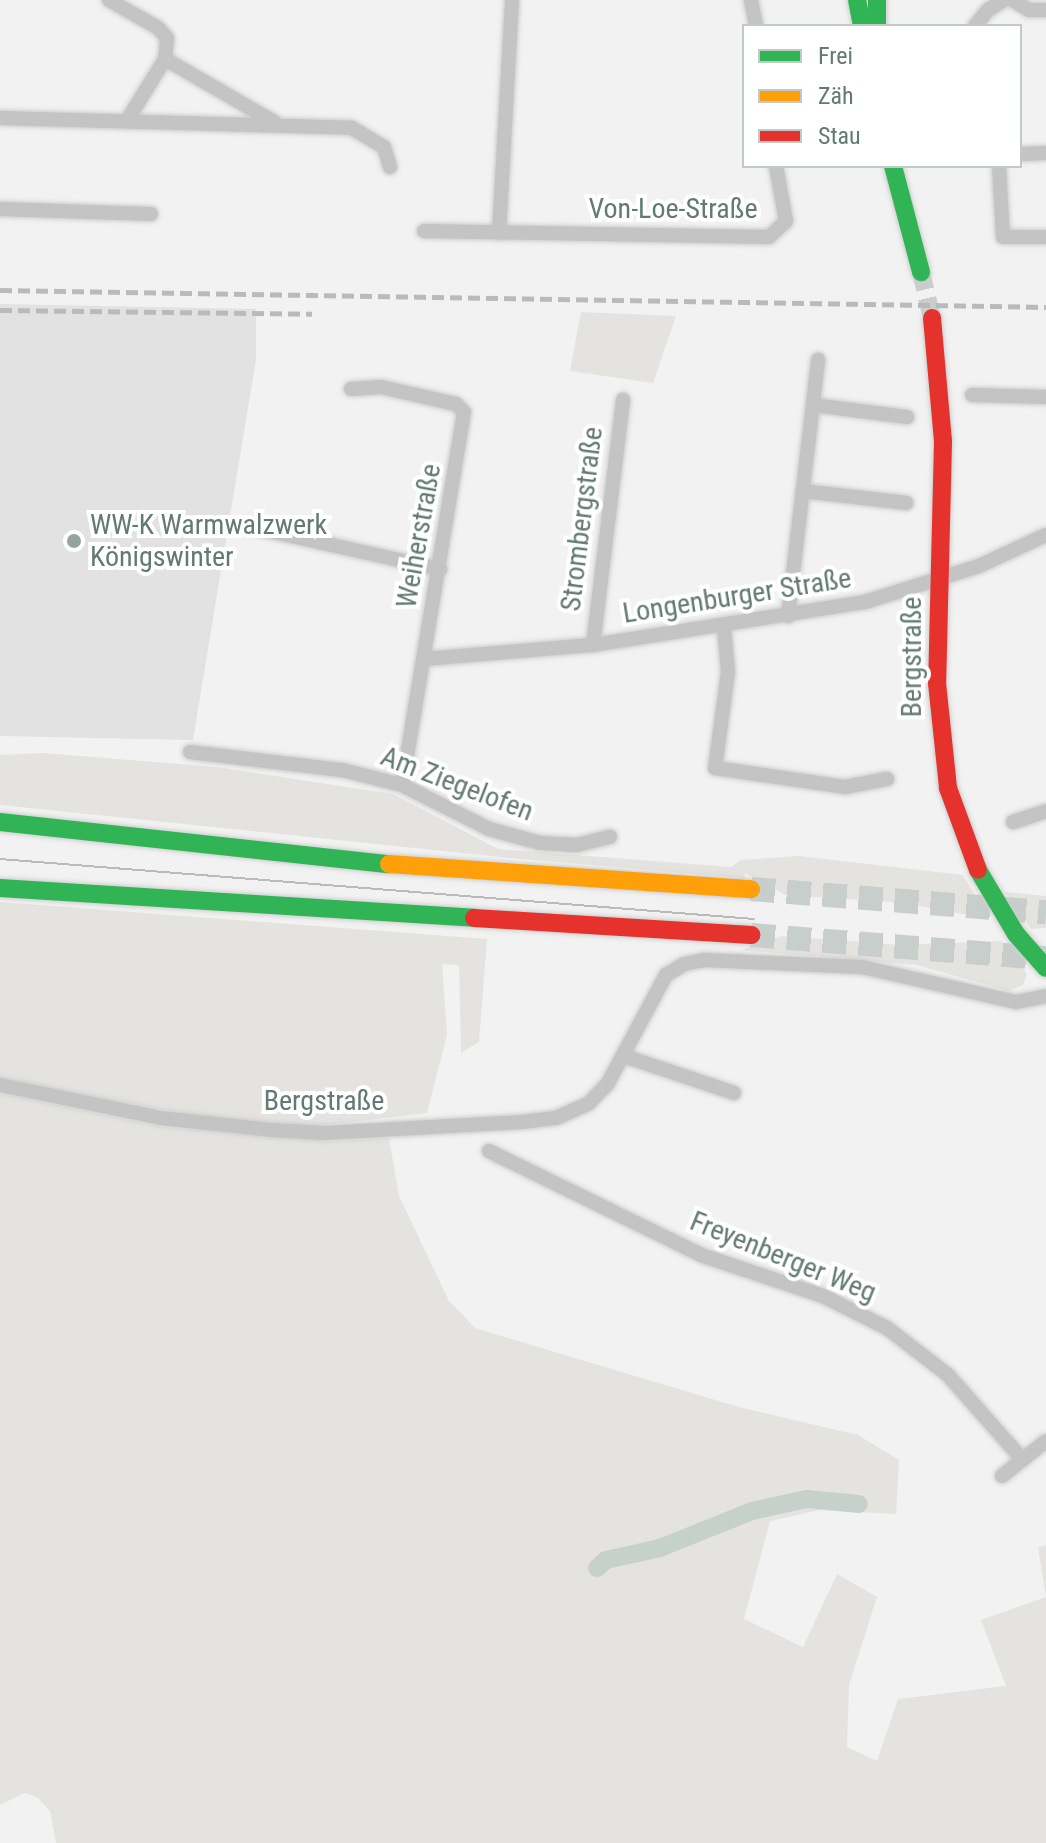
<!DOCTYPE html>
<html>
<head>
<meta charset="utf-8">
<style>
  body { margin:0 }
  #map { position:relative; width:1046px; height:1843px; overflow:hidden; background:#f3f2f2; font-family:"Roboto Condensed",sans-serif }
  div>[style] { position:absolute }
  .built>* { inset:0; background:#e2e2e2 }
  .green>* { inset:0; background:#e5e3df }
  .canal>* { height:18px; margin:-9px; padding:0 9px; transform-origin:9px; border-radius:9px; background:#c6d1cb }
  .secondary-tunnel>* { height:18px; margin-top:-9px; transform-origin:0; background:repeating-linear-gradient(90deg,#c8cecc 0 18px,transparent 0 27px) }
  .highway-tunnel>* { height:24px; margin-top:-12px; transform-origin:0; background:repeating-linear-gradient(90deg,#c8cecc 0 24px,transparent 0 36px) }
  .roads { filter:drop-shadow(0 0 2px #cccece) drop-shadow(0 0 2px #cccece) }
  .street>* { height:14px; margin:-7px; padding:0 7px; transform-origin:7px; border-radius:7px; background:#c3c4c3 }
  .fast>* { height:18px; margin:-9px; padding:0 9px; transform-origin:9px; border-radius:9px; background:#30b455 }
  .slow>* { height:18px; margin:-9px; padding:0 9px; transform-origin:9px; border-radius:9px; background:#ff9f0a }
  .jam>* { height:18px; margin:-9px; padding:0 9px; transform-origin:9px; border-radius:9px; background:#e5322d }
  .tram>* { height:2px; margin:-1px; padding:0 1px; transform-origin:1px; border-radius:1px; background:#b8bbba }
  .rail>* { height:5px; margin-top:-2.5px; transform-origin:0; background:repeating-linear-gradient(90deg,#b8bbba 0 12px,transparent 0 18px) }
  .dots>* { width:22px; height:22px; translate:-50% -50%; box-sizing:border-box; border:4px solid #fff; border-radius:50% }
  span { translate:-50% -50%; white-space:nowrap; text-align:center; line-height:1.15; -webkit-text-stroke:8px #fff; paint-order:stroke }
  .street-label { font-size:28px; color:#627a72 }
  .poi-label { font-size:28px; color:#627a72 }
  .left { translate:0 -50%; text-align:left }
  .legend { position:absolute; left:742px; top:24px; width:280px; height:144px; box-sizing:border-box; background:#fff; border:2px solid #c0cac7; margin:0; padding:10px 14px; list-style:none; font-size:24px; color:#627a72 }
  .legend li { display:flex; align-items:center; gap:16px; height:40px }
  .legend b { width:40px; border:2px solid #c0cac7 }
</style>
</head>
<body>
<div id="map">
  <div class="built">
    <div style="clip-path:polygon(0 304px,256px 309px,256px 359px,193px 740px,0 736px)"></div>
  </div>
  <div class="green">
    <div style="clip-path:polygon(581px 312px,676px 316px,653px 383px,570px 371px)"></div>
    <div style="clip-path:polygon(43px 753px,217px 767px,393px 794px,498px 849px,731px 867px,741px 860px,799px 856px,963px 875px,989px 919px,904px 903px,785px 895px,745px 873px,744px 878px,511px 858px,0 805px,0 755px)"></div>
    <div style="clip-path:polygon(1005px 892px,1046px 896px,1046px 928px,1031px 929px)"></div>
    <div style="clip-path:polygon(0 902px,487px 939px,479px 1042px,461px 1053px,459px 965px,442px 964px,447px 1035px,427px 1113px,316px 1126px,201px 1117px,0 1079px)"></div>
    <div style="clip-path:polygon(782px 936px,902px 945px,1002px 941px,1027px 974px,1023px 985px,1009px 991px,917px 965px,741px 950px)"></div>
    <div style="clip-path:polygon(0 1093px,163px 1127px,332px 1141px,389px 1138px,399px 1196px,449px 1301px,475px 1328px,739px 1407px,858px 1435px,899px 1460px,896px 1514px,820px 1510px,770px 1521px,744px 1619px,803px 1647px,837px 1574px,877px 1597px,849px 1685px,847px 1747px,877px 1761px,898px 1699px,1006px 1686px,981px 1620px,1046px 1597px,1038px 1547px,1046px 1545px,1046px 1843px,56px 1843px,50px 1811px,38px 1798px,25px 1793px,0 1805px)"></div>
  </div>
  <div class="canal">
    <div style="left:597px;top:1568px;width:12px;rotate:-42deg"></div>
    <div style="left:606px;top:1560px;width:55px;rotate:-12.5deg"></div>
    <div style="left:660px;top:1548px;width:99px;rotate:-21.9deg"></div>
    <div style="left:752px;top:1511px;width:56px;rotate:-12.3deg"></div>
    <div style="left:807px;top:1499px;width:52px;rotate:5.5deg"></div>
  </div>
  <div class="secondary-tunnel">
    <div style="left:921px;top:272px;width:47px;rotate:76.6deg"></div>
  </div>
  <div class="highway-tunnel">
    <div style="left:751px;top:889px;width:296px;rotate:4.5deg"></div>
    <div style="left:751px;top:935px;width:296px;rotate:4.5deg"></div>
  </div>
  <div class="roads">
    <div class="street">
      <div style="left:109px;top:0;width:56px;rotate:29.7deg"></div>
      <div style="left:158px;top:28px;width:13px;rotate:48deg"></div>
      <div style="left:167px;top:38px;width:21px;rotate:95deg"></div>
      <div style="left:751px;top:0;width:26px;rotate:79deg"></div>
      <div style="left:1013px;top:0;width:19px;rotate:32deg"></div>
      <div style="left:1029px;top:10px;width:17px"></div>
      <div style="left:975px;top:26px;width:21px;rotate:-51deg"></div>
      <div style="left:988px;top:10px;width:19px;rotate:-32deg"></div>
      <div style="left:0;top:118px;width:352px;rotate:1.6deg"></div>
      <div style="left:352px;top:128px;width:37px;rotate:31deg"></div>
      <div style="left:384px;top:147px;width:21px;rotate:73deg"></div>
      <div style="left:128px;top:119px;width:70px;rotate:-58.3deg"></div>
      <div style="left:165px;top:59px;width:126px;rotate:30deg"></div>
      <div style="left:1020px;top:154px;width:26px;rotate:-2deg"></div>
      <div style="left:999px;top:166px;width:71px;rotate:86.8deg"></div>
      <div style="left:1003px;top:237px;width:43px"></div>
      <div style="left:0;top:209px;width:151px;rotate:1.9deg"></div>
      <div style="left:424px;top:231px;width:345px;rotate:1deg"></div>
      <div style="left:769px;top:237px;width:23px;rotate:-43deg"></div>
      <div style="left:786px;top:221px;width:56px;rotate:-100.3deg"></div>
      <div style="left:499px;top:233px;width:233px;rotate:-86.8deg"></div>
      <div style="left:351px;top:389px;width:30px;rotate:-4deg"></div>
      <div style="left:381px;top:387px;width:77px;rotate:12.8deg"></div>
      <div style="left:456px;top:404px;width:11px;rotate:45deg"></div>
      <div style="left:464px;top:412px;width:378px;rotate:99.4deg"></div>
      <div style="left:972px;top:395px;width:74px;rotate:1.5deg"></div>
      <div style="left:814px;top:405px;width:94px;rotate:7.4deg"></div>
      <div style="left:803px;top:491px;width:104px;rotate:6.6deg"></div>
      <div style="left:247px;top:526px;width:198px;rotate:12.6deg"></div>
      <div style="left:788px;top:616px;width:258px;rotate:-83.3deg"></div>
      <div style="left:724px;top:627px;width:45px;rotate:84.9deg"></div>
      <div style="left:728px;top:672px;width:97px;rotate:97.7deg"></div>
      <div style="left:715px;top:768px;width:131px;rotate:8.3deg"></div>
      <div style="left:845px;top:787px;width:43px;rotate:-10.8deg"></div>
      <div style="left:593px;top:645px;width:247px;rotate:-83deg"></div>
      <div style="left:425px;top:659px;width:169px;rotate:-4.8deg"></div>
      <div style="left:593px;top:645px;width:275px;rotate:-9deg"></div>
      <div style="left:865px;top:602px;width:120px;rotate:-17.5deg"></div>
      <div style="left:979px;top:566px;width:74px;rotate:-24.8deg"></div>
      <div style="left:190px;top:752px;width:153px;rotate:6.8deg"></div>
      <div style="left:342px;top:770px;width:62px;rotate:14deg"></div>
      <div style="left:402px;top:785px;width:97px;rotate:26.8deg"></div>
      <div style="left:489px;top:829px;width:53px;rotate:15.4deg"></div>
      <div style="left:540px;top:843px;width:37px;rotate:3deg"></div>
      <div style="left:577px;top:845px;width:34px;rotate:-14deg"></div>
      <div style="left:1013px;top:822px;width:35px;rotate:-18deg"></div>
      <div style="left:624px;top:1056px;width:116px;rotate:18.6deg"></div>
      <div style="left:0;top:1085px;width:164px;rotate:11.6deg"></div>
      <div style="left:161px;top:1118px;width:112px;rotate:6.2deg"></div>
      <div style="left:272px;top:1130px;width:53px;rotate:3.2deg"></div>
      <div style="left:325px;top:1133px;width:197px;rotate:-3.2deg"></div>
      <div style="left:522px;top:1122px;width:34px;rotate:-7deg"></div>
      <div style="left:556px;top:1118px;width:36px;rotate:-24deg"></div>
      <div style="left:589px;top:1103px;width:28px;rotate:-46deg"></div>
      <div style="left:608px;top:1083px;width:123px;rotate:-61.8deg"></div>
      <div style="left:666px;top:975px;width:21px;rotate:-31deg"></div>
      <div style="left:684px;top:964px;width:20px;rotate:-11deg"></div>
      <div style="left:704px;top:960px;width:158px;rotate:2.5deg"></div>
      <div style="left:862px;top:967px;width:158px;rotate:12.8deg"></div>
      <div style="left:1016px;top:1002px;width:31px;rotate:-11deg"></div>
      <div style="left:489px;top:1151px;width:236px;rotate:26.1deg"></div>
      <div style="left:701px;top:1255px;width:129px;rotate:18.6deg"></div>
      <div style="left:823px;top:1296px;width:72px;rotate:26.6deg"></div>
      <div style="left:887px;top:1328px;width:77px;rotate:37.6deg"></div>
      <div style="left:948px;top:1375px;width:112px;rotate:48.6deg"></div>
      <div style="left:1002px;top:1476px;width:56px;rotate:-38.5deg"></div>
    </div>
    <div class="fast">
      <div style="left:857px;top:0;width:26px;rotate:79deg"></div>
      <div style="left:877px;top:0;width:26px;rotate:90deg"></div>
      <div style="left:893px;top:166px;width:110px;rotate:75.2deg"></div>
      <div style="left:0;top:822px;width:391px;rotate:6.2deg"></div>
      <div style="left:978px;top:870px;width:74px;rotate:59.3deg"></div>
      <div style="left:1016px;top:934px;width:45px;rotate:48.6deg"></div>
      <div style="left:0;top:888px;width:475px;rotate:3.6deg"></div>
    </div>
    <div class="slow">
      <div style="left:389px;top:864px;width:363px;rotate:4deg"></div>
    </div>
    <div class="jam">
      <div style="left:932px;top:318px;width:124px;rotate:84.9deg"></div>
      <div style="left:943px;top:442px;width:241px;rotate:91.4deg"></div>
      <div style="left:937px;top:683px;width:106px;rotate:84deg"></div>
      <div style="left:948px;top:788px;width:87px;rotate:69.9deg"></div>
      <div style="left:474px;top:918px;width:278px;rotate:3.5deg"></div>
    </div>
  </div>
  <div class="tram">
    <div style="left:0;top:859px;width:756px;rotate:4.55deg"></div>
  </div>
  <div class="rail">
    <div style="left:0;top:290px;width:1046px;rotate:0.93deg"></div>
    <div style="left:0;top:310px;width:312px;rotate:0.7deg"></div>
  </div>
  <div class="dots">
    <div style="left:74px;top:541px;background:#95a49f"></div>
  </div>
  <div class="street-label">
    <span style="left:673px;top:209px">Von-Loe-Straße</span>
    <span style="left:582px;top:519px;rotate:-83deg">Strombergstraße</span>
    <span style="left:419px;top:536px;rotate:-80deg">Weiherstraße</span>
    <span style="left:737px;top:596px;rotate:-9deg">Longenburger Straße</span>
    <span style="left:912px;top:657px;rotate:-90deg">Bergstraße</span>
    <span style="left:457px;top:784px;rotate:21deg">Am Ziegelofen</span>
    <span style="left:324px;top:1101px">Bergstraße</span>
    <span style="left:783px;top:1257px;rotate:22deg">Freyenberger Weg</span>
  </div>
  <div class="poi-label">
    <span class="left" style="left:90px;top:541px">WW-K Warmwalzwerk<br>Königswinter</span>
  </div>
  <ul class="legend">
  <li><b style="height:10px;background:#30b455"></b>Frei</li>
  <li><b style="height:10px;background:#ff9f0a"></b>Zäh</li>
  <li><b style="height:10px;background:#e5322d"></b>Stau</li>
  </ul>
</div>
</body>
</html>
